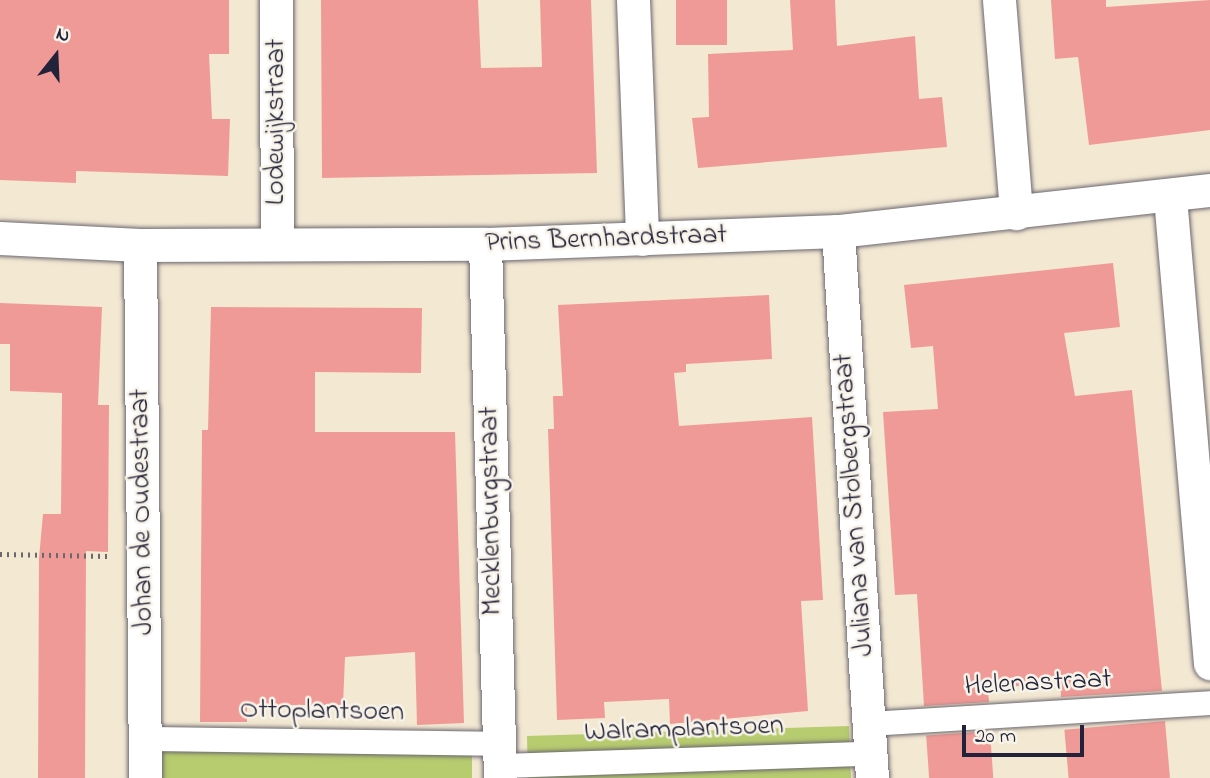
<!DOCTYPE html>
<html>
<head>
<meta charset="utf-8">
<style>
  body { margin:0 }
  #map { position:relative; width:1210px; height:778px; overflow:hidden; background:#f3e8d2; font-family:"Indie Flower",sans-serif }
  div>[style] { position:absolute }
  .green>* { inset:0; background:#b7cb6f; transform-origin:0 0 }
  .building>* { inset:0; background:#f09a97; transform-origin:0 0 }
  .path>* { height:4.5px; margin-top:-2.25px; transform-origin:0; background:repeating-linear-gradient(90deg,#6b6770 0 2px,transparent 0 7px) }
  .roads { filter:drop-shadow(0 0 2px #6b6770) drop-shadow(0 0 2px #6b6770) }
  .pedestrian>* { height:24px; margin:-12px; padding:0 12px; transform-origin:12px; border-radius:12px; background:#fff }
  .minor>* { height:33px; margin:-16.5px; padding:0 16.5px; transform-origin:16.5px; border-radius:16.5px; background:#fff }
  span { translate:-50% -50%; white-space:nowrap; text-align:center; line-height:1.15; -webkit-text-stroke:5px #f7f3e8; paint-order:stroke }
  .street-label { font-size:28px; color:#22223b }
  .north { position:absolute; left:21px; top:21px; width:70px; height:70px; -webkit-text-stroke:5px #f7f3e8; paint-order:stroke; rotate:18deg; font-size:19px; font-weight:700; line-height:28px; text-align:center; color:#22223b }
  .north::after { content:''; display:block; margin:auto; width:24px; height:32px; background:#22223b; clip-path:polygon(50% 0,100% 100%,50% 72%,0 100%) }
  .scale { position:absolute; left:962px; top:725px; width:122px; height:32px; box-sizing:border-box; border:4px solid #22223b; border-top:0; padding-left:9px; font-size:21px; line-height:24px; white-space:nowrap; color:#22223b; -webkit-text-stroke:5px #f7f3e8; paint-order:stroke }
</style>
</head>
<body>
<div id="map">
  <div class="green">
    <div style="clip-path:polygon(849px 726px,851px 778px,528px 778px,527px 736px)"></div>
    <div style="left:162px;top:750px;width:310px;height:28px"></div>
  </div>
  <div class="building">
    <div style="clip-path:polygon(0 0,229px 0,229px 54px,209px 54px,212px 119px,230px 119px,228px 176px,76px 171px,76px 183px,0 180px)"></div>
    <div style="clip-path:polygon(321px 0,478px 0,481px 68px,542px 67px,540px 0,591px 0,597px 173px,322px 178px)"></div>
    <div style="left:676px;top:0;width:51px;height:45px"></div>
    <div style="clip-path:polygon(790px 0,835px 0,837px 46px,915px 36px,919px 99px,942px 97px,947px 147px,698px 168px,692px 118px,709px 117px,708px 54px,793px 50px)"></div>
    <div style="clip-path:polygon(1051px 0,1106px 0,1106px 7px,1210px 0,1210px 130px,1089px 145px,1078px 57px,1055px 59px)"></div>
    <div style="clip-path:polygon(1113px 263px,1120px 327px,1064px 333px,1075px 396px,1132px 390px,1162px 691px,1061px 697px,1060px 679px,988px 691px,989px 702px,924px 706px,917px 594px,895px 595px,883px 412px,938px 409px,933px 346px,911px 348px,904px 285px)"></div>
    <div style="clip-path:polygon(769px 295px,772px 359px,686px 364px,686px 372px,674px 373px,679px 426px,812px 417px,823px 600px,801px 601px,808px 711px,670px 724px,669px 699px,604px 702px,605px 718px,557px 720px,548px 429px,554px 429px,553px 396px,563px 396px,558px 305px)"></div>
    <div style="clip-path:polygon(0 303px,102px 307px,98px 405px,109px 405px,108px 552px,86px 551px,85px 778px,38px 778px,39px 558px,43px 514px,61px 514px,62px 393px,10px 391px,10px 344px,0 344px)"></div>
    <div style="clip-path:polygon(211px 307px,422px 308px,421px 373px,315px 372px,315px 432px,455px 432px,464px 723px,417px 725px,415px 652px,345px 657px,343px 705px,247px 705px,247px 722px,200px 722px,202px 430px,208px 430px)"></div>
    <div style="left:1165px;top:721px;width:57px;height:101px;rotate:85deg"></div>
    <div style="left:990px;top:731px;width:47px;height:64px;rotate:86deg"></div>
  </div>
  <div class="path">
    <div style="left:0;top:554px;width:108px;rotate:1.1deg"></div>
  </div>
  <div class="roads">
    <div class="pedestrian">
      <div style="left:869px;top:724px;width:342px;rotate:-3.5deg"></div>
      <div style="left:146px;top:739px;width:352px;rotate:0.8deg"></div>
      <div style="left:500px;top:766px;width:370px;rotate:-1.9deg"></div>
    </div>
    <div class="minor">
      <div style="left:276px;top:0;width:243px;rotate:89.8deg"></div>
      <div style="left:633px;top:0;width:239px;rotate:87.8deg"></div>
      <div style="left:999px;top:0;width:214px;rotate:85.4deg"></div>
      <div style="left:1170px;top:197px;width:468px;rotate:85.1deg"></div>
      <div style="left:838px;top:231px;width:548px;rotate:86.44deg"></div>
      <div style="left:0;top:238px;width:140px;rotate:2.9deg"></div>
      <div style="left:140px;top:245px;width:345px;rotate:-0.2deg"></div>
      <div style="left:485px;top:244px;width:353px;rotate:-2.1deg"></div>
      <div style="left:838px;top:231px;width:374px;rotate:-6.3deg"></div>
      <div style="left:485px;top:244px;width:534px;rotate:88.39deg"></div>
      <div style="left:140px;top:245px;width:533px;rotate:89.46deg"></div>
    </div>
  </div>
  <div class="street-label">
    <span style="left:277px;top:122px;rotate:-90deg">Lodewijkstraat</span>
    <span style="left:606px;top:240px;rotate:-2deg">Prins Bernhardstraat</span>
    <span style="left:855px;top:505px;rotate:-94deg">Juliana van Stolbergstraat</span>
    <span style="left:492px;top:511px;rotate:-91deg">Mecklenburgstraat</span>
    <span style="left:143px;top:512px;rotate:-91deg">Johan de Oudestraat</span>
    <span style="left:1038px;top:684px;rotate:-3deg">Helenastraat</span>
    <span style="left:322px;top:712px;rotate:1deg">Ottoplantsoen</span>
    <span style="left:684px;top:730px;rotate:-2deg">Walramplantsoen</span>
  </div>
  <div class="north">N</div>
  <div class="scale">20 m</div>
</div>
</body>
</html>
